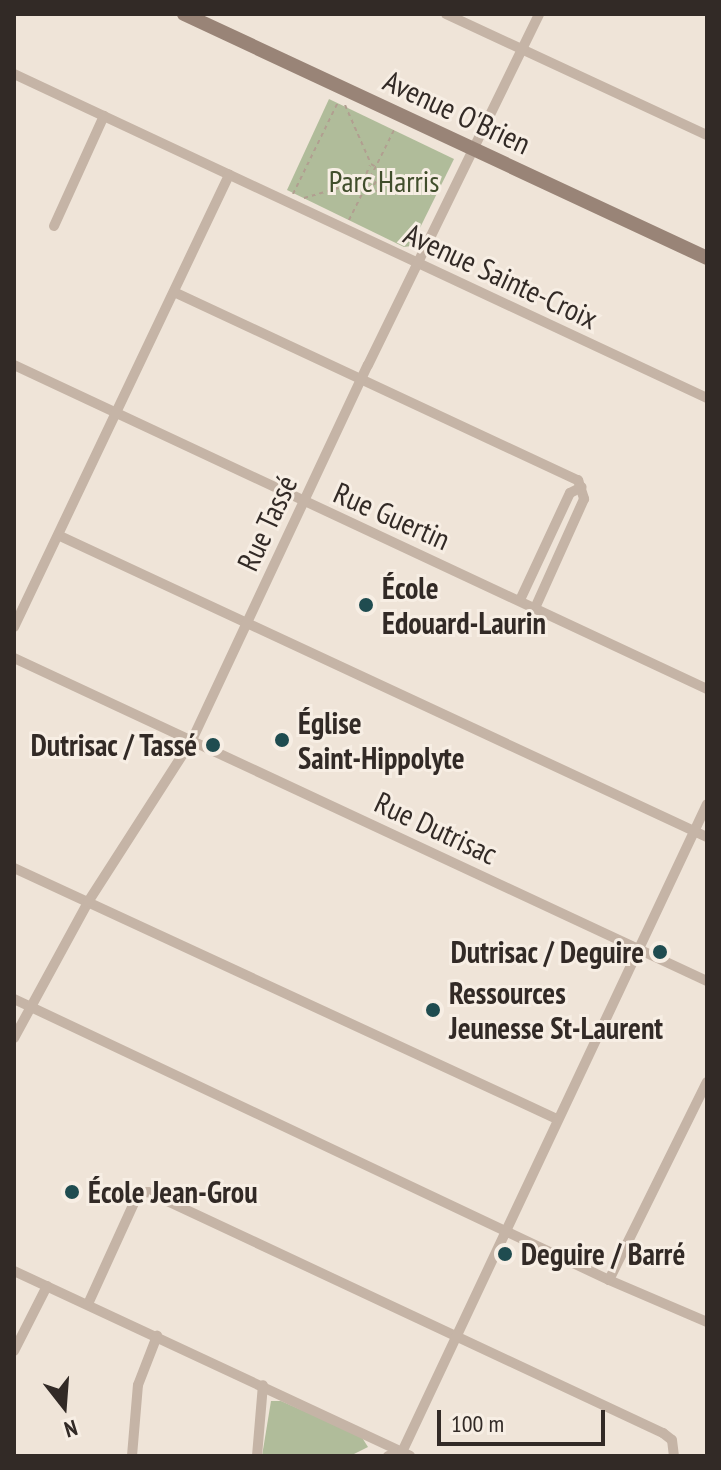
<!DOCTYPE html>
<html>
<head>
<meta charset="utf-8">
<style>
  body { margin:0 }
  #map { position:relative; width:721px; height:1470px; overflow:hidden; background:#efe4d8; font-family:"PT Sans Narrow",sans-serif }
  div>[style] { position:absolute }
  .green>* { inset:0; background:#b0bc9a }
  .path>* { height:2px; margin-top:-1px; transform-origin:0; background:repeating-linear-gradient(90deg,#b19e90 0 4px,transparent 0 8px) }
  .street>* { height:10px; margin:-5px; padding:0 5px; transform-origin:5px; border-radius:5px; background:#c5b4a6 }
  .secondary>* { height:14px; margin:-7px; padding:0 7px; transform-origin:7px; border-radius:7px; background:#998477 }
  .dots>* { width:22px; height:22px; translate:-50% -50%; box-sizing:border-box; border:4px solid #f7eee4; border-radius:50% }
  span { translate:-50% -50%; white-space:nowrap; text-align:center; line-height:1.15; -webkit-text-stroke:6px #f7eee4; paint-order:stroke }
  .street-label { font-size:30px; color:#322a26 }
  .park-label { font-size:30px; color:#414e2c }
  .poi-label { font-size:30px; color:#322a26; font-weight:700 }
  .left { translate:0 -50%; text-align:left }
  .right { translate:-100% -50%; text-align:right }
  .frame { position:absolute; inset:0; border:16px solid #322a26; pointer-events:none }
  .north { position:absolute; left:24px; top:1366px; width:80px; height:80px; -webkit-text-stroke:6px #f7eee4; paint-order:stroke; rotate:163deg; font-size:22px; font-weight:700; line-height:32px; text-align:center; color:#322a26 }
  .north::after { content:''; display:block; margin:auto; width:28px; height:36px; background:#322a26; clip-path:polygon(50% 0,100% 100%,50% 72%,0 100%) }
  .scale { position:absolute; left:437px; top:1410px; width:168px; height:36px; box-sizing:border-box; border:4px solid #322a26; border-top:0; padding-left:10px; font-size:24px; line-height:28px; white-space:nowrap; color:#322a26; -webkit-text-stroke:6px #f7eee4; paint-order:stroke }
</style>
</head>
<body>
<div id="map">
  <div class="green">
    <div style="clip-path:polygon(329px 99px,454px 159px,411px 246px,404px 247px,287px 190px)"></div>
    <div style="clip-path:polygon(271px 1401px,281px 1401px,361px 1436px,368px 1447px,350px 1456px,262px 1456px)"></div>
  </div>
  <div class="path">
    <div style="left:345px;top:105px;width:64px;rotate:66.2deg"></div>
    <div style="left:371px;top:164px;width:6px;rotate:31deg"></div>
    <div style="left:363px;top:181px;width:17px;rotate:-66deg"></div>
    <div style="left:374px;top:185px;width:10px;rotate:-61deg"></div>
    <div style="left:379px;top:176px;width:7px;rotate:-16deg"></div>
    <div style="left:293px;top:194px;width:102px;rotate:-63.9deg"></div>
    <div style="left:304px;top:198px;width:61px;rotate:-16.1deg"></div>
    <div style="left:363px;top:181px;width:19px;rotate:36deg"></div>
    <div style="left:349px;top:220px;width:103px;rotate:-63.4deg"></div>
  </div>
  <div class="street">
    <div style="left:446px;top:14px;width:288px;rotate:24.9deg"></div>
    <div style="left:14px;top:74px;width:765px;rotate:25.06deg"></div>
    <div style="left:54px;top:226px;width:121px;rotate:-65.6deg"></div>
    <div style="left:174px;top:292px;width:446px;rotate:25deg"></div>
    <div style="left:578px;top:480px;width:20px;rotate:72deg"></div>
    <div style="left:584px;top:499px;width:120px;rotate:114.2deg"></div>
    <div style="left:14px;top:365px;width:765px;rotate:25.06deg"></div>
    <div style="left:60px;top:536px;width:714px;rotate:24.95deg"></div>
    <div style="left:520px;top:600px;width:118px;rotate:-65deg"></div>
    <div style="left:570px;top:493px;width:13px;rotate:-27deg"></div>
    <div style="left:14px;top:627px;width:501px;rotate:-64.56deg"></div>
    <div style="left:14px;top:658px;width:765px;rotate:24.99deg"></div>
    <div style="left:14px;top:868px;width:598px;rotate:24.81deg"></div>
    <div style="left:14px;top:999px;width:658px;rotate:25.28deg"></div>
    <div style="left:609px;top:1280px;width:107px;rotate:23.2deg"></div>
    <div style="left:14px;top:1038px;width:155px;rotate:-61.4deg"></div>
    <div style="left:88px;top:902px;width:193px;rotate:-57.3deg"></div>
    <div style="left:192px;top:740px;width:414px;rotate:-64.9deg"></div>
    <div style="left:368px;top:365px;width:390px;rotate:-64deg"></div>
    <div style="left:14px;top:1271px;width:437px;rotate:25deg"></div>
    <div style="left:609px;top:1280px;width:221px;rotate:-63.7deg"></div>
    <div style="left:88px;top:1304px;width:113px;rotate:-65.5deg"></div>
    <div style="left:135px;top:1201px;width:9px;rotate:-58deg"></div>
    <div style="left:140px;top:1193px;width:8px;rotate:-7deg"></div>
    <div style="left:148px;top:1192px;width:569px;rotate:25.08deg"></div>
    <div style="left:663px;top:1433px;width:11px;rotate:38deg"></div>
    <div style="left:672px;top:1440px;width:16px;rotate:83deg"></div>
    <div style="left:14px;top:1351px;width:73px;rotate:-63.1deg"></div>
    <div style="left:132px;top:1456px;width:71px;rotate:-85.2deg"></div>
    <div style="left:138px;top:1385px;width:53px;rotate:-68.8deg"></div>
    <div style="left:257px;top:1456px;width:71px;rotate:-85.2deg"></div>
    <div style="left:388px;top:1456px;width:15px;rotate:-16deg"></div>
    <div style="left:402px;top:1452px;width:716px;rotate:-64.79deg"></div>
  </div>
  <div class="secondary">
    <div style="left:184px;top:14px;width:577px;rotate:25.01deg"></div>
  </div>
  <div class="dots">
    <div style="left:366px;top:605px;background:#1f4c50"></div>
    <div style="left:282px;top:740px;background:#1f4c50"></div>
    <div style="left:213px;top:745px;background:#1f4c50"></div>
    <div style="left:660px;top:952px;background:#1f4c50"></div>
    <div style="left:433px;top:1010px;background:#1f4c50"></div>
    <div style="left:72px;top:1192px;background:#1f4c50"></div>
    <div style="left:505px;top:1254px;background:#1f4c50"></div>
  </div>
  <div class="street-label">
    <span style="left:457px;top:112px;rotate:25deg">Avenue O'Brien</span>
    <span style="left:501px;top:276px;rotate:25deg">Avenue Sainte-Croix</span>
    <span style="left:392px;top:516px;rotate:24deg">Rue Guertin</span>
    <span style="left:267px;top:523px;rotate:-65deg">Rue Tassé</span>
    <span style="left:436px;top:828px;rotate:25deg">Rue Dutrisac</span>
  </div>
  <div class="park-label">
    <span style="left:384px;top:181px">Parc Harris</span>
  </div>
  <div class="poi-label">
    <span class="left" style="left:382px;top:605px">École<br>Edouard-Laurin</span>
    <span class="left" style="left:298px;top:740px">Église<br>Saint-Hippolyte</span>
    <span class="right" style="left:197px;top:745px">Dutrisac / Tassé</span>
    <span class="right" style="left:644px;top:952px">Dutrisac / Deguire</span>
    <span class="left" style="left:449px;top:1010px">Ressources<br>Jeunesse St-Laurent</span>
    <span class="left" style="left:88px;top:1192px">École Jean-Grou</span>
    <span class="left" style="left:521px;top:1254px">Deguire / Barré</span>
  </div>
  <div class="frame"></div>
  <div class="north">N</div>
  <div class="scale">100 m</div>
</div>
</body>
</html>
